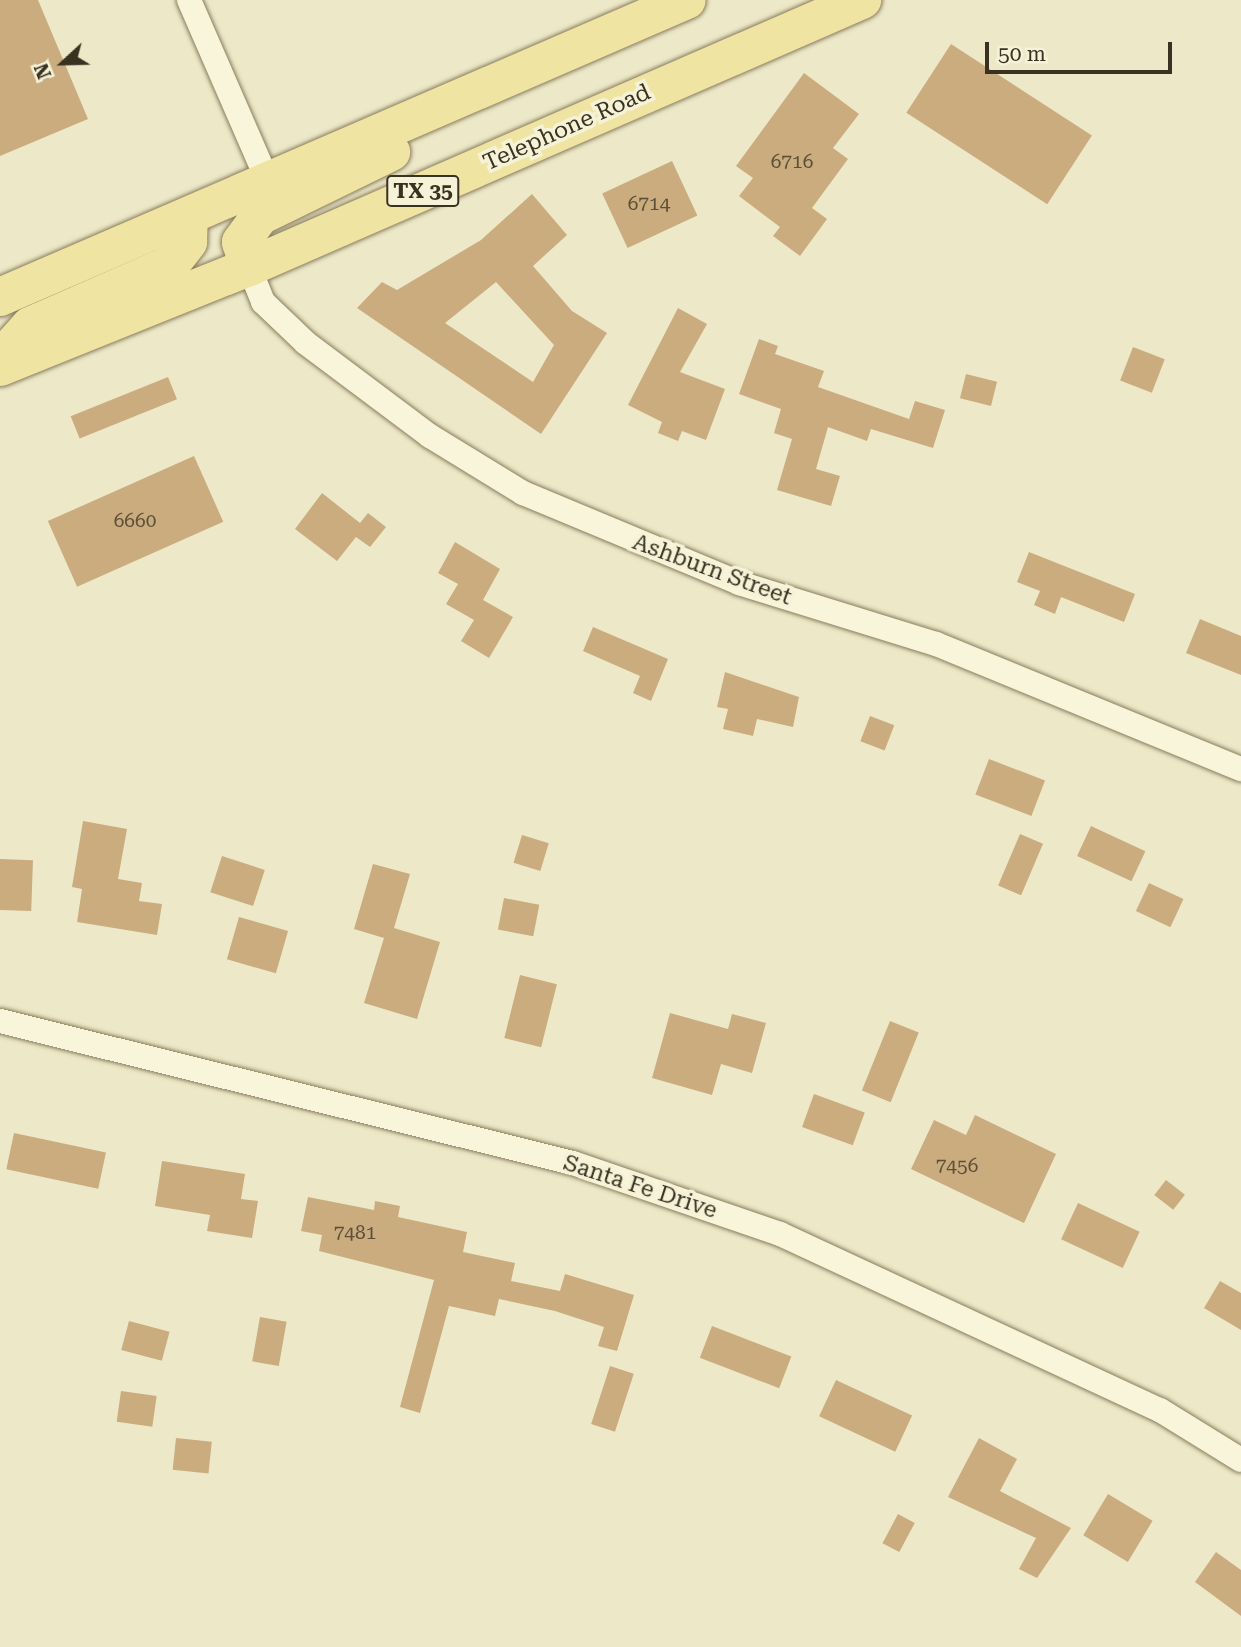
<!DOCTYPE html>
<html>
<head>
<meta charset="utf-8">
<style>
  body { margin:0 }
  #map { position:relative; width:1241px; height:1647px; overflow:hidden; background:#ede9c8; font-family:"Roboto Serif",serif }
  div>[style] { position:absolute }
  .building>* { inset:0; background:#caac7f; transform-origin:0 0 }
  .roads { filter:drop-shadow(0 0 2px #897c5d) drop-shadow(0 0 2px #897c5d) }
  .minor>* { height:24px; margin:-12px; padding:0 12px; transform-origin:12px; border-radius:12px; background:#f8f5db }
  .primary>* { height:38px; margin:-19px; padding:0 19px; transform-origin:19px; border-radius:19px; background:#efe4a2 }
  span { translate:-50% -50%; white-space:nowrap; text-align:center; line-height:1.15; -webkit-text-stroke:7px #f5f2d7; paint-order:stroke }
  .number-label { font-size:19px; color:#5e5038 }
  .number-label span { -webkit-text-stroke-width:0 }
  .shield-label span { padding:2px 5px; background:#f5f2d7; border:2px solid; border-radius:5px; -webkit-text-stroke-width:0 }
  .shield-label { font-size:21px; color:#3a3120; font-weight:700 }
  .street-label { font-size:23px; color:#3a3120 }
  .north { position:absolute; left:28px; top:28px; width:70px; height:70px; -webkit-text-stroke:5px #f5f2d7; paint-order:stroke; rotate:248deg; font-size:19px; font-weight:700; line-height:28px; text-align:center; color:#3a3120 }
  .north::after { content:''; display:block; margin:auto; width:24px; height:32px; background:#3a3120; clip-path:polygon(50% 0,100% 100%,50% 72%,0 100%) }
  .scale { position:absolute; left:985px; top:42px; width:187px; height:32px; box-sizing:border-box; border:4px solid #3a3120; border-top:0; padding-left:9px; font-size:21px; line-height:24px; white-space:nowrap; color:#3a3120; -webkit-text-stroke:5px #f5f2d7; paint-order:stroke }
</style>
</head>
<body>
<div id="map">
  <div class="building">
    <div style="clip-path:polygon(0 0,38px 0,88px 119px,0 156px)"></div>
    <div style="left:951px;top:44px;width:168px;height:82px;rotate:33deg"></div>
    <div style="clip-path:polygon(804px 73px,859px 114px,833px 148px,848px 159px,812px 208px,827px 219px,800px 256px,773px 236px,780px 227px,739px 196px,753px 178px,736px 166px)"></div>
    <div style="left:672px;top:161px;width:60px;height:77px;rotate:65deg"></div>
    <div style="clip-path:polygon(evenodd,532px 194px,567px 235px,533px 266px,572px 311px,607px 333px,541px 434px,357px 308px,382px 282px,397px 290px,481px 240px,532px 194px,496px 282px,554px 345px,533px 382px,445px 323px,496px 282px)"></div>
    <div style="clip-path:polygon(678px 308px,707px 324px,680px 372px,725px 389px,706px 440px,682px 431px,678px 441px,658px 433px,662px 422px,628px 405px)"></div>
    <div style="clip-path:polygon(759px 339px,778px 346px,775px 354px,824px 371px,818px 387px,909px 419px,915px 401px,945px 410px,933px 448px,871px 429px,867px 441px,828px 427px,816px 469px,840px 476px,831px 506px,777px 490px,792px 439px,774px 433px,781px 409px,739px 394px)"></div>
    <div style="left:1133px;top:347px;width:34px;height:36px;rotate:21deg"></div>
    <div style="left:966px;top:374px;width:32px;height:25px;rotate:14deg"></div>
    <div style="left:168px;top:377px;width:24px;height:105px;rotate:68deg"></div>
    <div style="left:194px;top:456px;width:72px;height:160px;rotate:66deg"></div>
    <div style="clip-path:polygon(322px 493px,360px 523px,368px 513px,386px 527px,370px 547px,356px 537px,337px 561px,295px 529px)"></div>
    <div style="clip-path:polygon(455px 542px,500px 569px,483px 600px,513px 617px,489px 658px,461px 641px,474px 620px,446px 604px,458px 584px,438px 573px)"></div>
    <div style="clip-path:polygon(1029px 552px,1135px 594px,1124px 622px,1061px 597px,1055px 614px,1034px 605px,1040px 591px,1017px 582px)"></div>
    <div style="clip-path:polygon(1200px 619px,1241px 636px,1241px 675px,1186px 653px)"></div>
    <div style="clip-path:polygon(593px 627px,668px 659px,651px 701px,633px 693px,640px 676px,583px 651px)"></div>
    <div style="clip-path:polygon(725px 672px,799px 697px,793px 727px,757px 719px,753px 736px,723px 729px,728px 709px,717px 707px)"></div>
    <div style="left:870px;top:716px;width:26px;height:27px;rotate:21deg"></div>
    <div style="left:989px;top:759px;width:60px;height:38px;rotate:21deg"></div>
    <div style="clip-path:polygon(83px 821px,127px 829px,118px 879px,142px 883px,139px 901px,162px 904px,157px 935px,77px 922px,82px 889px,72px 887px)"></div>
    <div style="left:1091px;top:826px;width:60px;height:33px;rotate:25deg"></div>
    <div style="left:1020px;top:834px;width:25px;height:56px;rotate:23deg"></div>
    <div style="left:522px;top:835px;width:28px;height:29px;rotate:17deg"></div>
    <div style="left:222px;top:856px;width:45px;height:38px;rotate:18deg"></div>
    <div style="left:0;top:859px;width:33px;height:51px;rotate:2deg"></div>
    <div style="clip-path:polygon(373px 864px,410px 874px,394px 928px,440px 942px,417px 1019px,364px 1003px,384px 938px,354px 929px)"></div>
    <div style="left:1149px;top:883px;width:38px;height:31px;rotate:25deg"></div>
    <div style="left:504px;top:898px;width:36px;height:32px;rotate:11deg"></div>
    <div style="left:239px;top:917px;width:51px;height:44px;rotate:16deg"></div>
    <div style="left:520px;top:975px;width:38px;height:65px;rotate:14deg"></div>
    <div style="clip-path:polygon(670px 1013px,728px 1029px,732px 1014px,766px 1023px,752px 1073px,721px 1064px,712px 1095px,652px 1078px)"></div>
    <div style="left:890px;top:1021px;width:31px;height:75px;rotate:22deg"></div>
    <div style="left:814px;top:1094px;width:54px;height:35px;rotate:20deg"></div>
    <div style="clip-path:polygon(975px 1115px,1056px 1154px,1024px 1223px,911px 1169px,934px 1120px,966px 1135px)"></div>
    <div style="left:14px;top:1133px;width:94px;height:37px;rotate:12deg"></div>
    <div style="clip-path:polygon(162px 1161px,245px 1174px,241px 1199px,258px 1201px,252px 1238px,207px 1231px,210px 1215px,155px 1206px)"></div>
    <div style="left:1166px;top:1180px;width:24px;height:19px;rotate:38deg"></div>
    <div style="clip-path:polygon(308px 1197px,374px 1210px,375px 1201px,400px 1206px,398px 1217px,467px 1232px,463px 1252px,515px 1263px,511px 1281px,560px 1291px,565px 1274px,634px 1295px,617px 1351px,598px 1346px,604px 1327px,555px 1311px,499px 1299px,495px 1316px,449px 1306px,420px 1413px,400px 1407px,434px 1280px,319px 1251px,322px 1235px,301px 1231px)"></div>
    <div style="left:1078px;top:1203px;width:68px;height:40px;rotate:25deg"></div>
    <div style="clip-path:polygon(1220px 1281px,1241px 1293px,1241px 1330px,1204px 1308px)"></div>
    <div style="left:260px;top:1317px;width:27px;height:45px;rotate:10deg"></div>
    <div style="left:129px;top:1321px;width:42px;height:30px;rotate:15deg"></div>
    <div style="left:712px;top:1326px;width:85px;height:34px;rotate:21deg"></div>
    <div style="left:610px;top:1366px;width:25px;height:61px;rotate:18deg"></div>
    <div style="left:836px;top:1380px;width:84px;height:40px;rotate:25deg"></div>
    <div style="left:121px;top:1391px;width:36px;height:31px;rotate:8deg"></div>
    <div style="left:176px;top:1438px;width:36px;height:32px;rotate:6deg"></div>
    <div style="clip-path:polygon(979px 1438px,1017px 1459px,1000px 1491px,1071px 1528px,1037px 1578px,1019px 1569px,1036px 1538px,948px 1497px)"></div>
    <div style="left:1108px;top:1494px;width:52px;height:48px;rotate:31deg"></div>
    <div style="left:898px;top:1514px;width:19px;height:33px;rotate:28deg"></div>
    <div style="clip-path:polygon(1216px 1552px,1241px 1570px,1241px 1616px,1195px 1582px)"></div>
  </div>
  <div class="roads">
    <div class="minor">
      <div style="left:189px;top:0;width:195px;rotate:66.5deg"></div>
      <div style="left:249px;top:267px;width:38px;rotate:68deg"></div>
      <div style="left:263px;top:302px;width:59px;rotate:43.6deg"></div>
      <div style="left:306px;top:343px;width:155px;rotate:36.9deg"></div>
      <div style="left:430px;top:436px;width:109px;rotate:31.5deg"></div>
      <div style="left:523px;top:493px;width:234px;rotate:22.6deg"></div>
      <div style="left:739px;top:583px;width:206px;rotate:17.2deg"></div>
      <div style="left:936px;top:644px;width:330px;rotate:22.3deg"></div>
      <div style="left:0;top:1021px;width:590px;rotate:13.92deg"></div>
      <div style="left:573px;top:1163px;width:219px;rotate:18.9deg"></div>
      <div style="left:780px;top:1234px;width:419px;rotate:24.9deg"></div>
      <div style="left:1160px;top:1410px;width:95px;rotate:31.7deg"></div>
    </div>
    <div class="primary">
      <div style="left:249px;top:267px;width:26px;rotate:-108deg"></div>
      <div style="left:241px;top:242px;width:32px;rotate:-54deg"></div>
      <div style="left:260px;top:216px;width:146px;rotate:-26deg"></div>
      <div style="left:0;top:297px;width:748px;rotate:-23.38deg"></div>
      <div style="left:13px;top:345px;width:25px;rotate:-48deg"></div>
      <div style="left:30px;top:326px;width:154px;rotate:-23.7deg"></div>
      <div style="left:171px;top:264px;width:28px;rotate:-52deg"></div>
      <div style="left:188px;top:242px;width:24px;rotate:-88deg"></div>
      <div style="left:0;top:367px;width:268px;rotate:-21.9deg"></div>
      <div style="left:249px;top:267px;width:669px;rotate:-23.54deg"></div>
    </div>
  </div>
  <div class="number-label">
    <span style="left:792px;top:162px">6716</span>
    <span style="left:649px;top:204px">6714</span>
    <span style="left:135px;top:521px">6660</span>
    <span style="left:957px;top:1166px">7456</span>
    <span style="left:355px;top:1233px">7481</span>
  </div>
  <div class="shield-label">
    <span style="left:423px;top:191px">TX 35</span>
  </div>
  <div class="street-label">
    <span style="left:567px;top:128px;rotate:-24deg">Telephone Road</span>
    <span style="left:712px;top:570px;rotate:20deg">Ashburn Street</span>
    <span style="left:640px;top:1187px;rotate:18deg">Santa Fe Drive</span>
  </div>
  <div class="north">N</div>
  <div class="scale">50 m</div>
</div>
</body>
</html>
